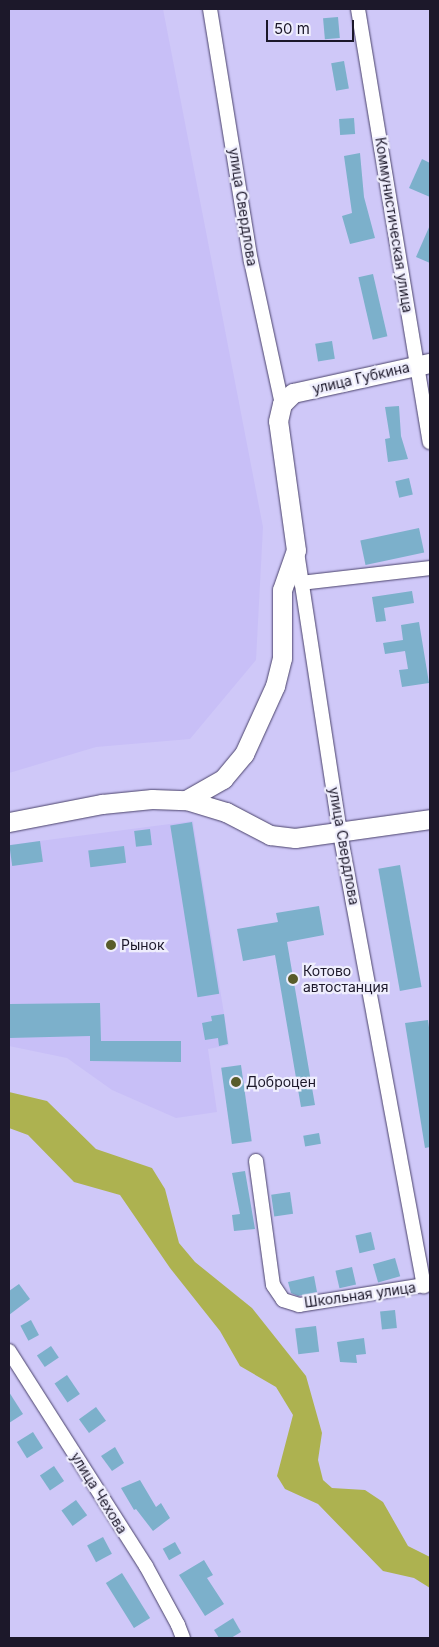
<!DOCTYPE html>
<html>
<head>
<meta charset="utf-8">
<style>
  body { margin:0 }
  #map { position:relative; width:439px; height:1647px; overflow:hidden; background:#cfc8f8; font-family:Inter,sans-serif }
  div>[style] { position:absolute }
  .built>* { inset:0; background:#c8bff7 }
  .green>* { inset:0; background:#adb250 }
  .building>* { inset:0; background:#7cb0cb; transform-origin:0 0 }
  .roads { filter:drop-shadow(0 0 1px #4a426b) drop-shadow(0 0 1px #4a426b) }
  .street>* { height:14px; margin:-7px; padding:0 7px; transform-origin:7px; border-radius:7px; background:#fff }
  .secondary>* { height:19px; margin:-9.5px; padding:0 9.5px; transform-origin:9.5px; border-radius:9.5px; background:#fff }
  .dots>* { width:14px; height:14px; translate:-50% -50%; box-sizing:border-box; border:2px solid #efeefd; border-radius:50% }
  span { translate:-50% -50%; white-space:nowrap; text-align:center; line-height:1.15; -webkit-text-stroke:4.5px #efeefd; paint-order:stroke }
  .street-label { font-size:14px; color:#1c182a }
  .poi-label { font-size:14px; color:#1c182a }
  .left { translate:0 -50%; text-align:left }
  .frame { position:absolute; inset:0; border:10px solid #1c182a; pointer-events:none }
  .scale { position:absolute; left:266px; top:20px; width:88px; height:22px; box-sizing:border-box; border:2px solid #1c182a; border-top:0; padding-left:6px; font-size:15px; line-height:18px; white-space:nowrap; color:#1c182a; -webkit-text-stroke:4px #efeefd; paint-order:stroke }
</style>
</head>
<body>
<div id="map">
  <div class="built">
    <div style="clip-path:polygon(9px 9px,163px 9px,263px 527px,256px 660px,190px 739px,96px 747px,9px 773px)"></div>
    <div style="clip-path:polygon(193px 821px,229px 1045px,208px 1049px,217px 1112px,176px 1118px,112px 1090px,67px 1058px,9px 1046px,9px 845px)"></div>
  </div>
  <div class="green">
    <div style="clip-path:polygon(9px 1092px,47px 1101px,96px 1149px,152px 1168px,165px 1189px,179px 1243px,195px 1262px,252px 1308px,306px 1376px,322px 1433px,318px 1460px,323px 1480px,332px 1488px,365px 1490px,383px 1502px,408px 1546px,430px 1557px,430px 1588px,414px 1578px,383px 1571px,318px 1504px,285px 1489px,277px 1476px,293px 1415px,276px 1387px,240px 1366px,220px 1331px,170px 1268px,120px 1195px,74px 1182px,28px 1135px,9px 1128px)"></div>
  </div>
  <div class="building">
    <div style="left:338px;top:17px;width:21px;height:15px;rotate:85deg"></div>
    <div style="left:344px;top:61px;width:28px;height:13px;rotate:80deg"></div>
    <div style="left:354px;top:118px;width:16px;height:15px;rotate:86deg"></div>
    <div style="clip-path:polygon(360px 153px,364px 197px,375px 238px,350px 244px,342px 216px,352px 213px,344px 156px)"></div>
    <div style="clip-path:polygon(422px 159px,430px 163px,430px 197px,409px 188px)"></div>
    <div style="clip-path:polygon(430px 225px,430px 263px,416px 257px)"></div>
    <div style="left:373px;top:274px;width:64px;height:15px;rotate:77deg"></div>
    <div style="left:332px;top:341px;width:18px;height:17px;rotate:81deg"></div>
    <div style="clip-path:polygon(399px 406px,401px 436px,408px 459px,388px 462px,385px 439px,390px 438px,385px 407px)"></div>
    <div style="left:409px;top:478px;width:17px;height:14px;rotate:77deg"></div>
    <div style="left:419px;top:528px;width:25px;height:60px;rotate:78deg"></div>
    <div style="clip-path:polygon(412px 591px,414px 603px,384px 608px,386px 621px,376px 622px,372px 597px)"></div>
    <div style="clip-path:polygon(419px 622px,429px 683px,402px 687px,399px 670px,408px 669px,405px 651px,385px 654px,383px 643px,403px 640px,401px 625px)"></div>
    <div style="left:192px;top:822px;width:174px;height:22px;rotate:81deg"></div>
    <div style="left:150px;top:829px;width:16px;height:16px;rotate:83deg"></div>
    <div style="left:40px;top:841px;width:21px;height:31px;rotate:82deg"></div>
    <div style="left:124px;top:846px;width:17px;height:36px;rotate:83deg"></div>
    <div style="left:400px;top:865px;width:124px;height:22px;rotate:80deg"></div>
    <div style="clip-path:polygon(319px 906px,324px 935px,287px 942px,315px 1105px,301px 1107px,275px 955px,243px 961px,237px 929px,278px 922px,276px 913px)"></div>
    <div style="clip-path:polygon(100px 1003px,101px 1041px,181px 1041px,181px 1062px,90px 1061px,90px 1036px,9px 1038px,9px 1004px)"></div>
    <div style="clip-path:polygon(224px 1014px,228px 1044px,219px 1046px,218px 1038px,205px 1040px,202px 1023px,212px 1021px,211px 1016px)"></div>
    <div style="clip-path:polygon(428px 1020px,430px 1035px,430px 1147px,425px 1148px,405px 1023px)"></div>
    <div style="left:241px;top:1065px;width:77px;height:20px;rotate:82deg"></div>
    <div style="left:319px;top:1133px;width:11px;height:16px;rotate:80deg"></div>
    <div style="clip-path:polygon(245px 1171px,255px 1229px,234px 1231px,232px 1215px,240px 1214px,232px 1173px)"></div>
    <div style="left:290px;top:1192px;width:22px;height:19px;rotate:82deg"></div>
    <div style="left:371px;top:1232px;width:18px;height:16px;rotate:77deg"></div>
    <div style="left:395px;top:1258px;width:19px;height:23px;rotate:74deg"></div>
    <div style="left:352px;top:1267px;width:18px;height:17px;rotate:77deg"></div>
    <div style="clip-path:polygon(314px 1276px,317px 1292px,298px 1296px,291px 1293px,288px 1282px)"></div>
    <div style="clip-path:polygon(19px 1284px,30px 1299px,9px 1315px,9px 1291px)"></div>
    <div style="left:395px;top:1310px;width:18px;height:15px;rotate:84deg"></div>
    <div style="left:31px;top:1320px;width:17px;height:12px;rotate:62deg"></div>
    <div style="left:316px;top:1326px;width:26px;height:21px;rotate:83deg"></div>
    <div style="clip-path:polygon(364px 1338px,366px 1354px,356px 1355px,357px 1363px,340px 1362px,337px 1342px)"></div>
    <div style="left:51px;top:1346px;width:14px;height:17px;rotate:56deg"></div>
    <div style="left:67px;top:1375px;width:23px;height:15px;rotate:56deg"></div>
    <div style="clip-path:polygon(9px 1392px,23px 1414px,9px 1423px)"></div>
    <div style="left:96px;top:1407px;width:17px;height:21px;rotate:54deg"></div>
    <div style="left:33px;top:1432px;width:19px;height:19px;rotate:58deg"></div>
    <div style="clip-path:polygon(115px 1447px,124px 1463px,112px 1471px,101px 1456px)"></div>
    <div style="left:54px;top:1466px;width:18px;height:17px;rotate:56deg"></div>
    <div style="clip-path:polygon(140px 1480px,156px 1507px,161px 1503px,170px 1518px,153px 1531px,136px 1509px,134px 1510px,121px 1488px)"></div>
    <div style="left:76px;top:1500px;width:19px;height:18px;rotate:54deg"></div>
    <div style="left:103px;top:1537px;width:19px;height:18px;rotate:62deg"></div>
    <div style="left:175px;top:1542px;width:13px;height:14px;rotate:61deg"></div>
    <div style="clip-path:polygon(204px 1560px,213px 1575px,207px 1578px,224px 1604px,205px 1616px,179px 1575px)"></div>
    <div style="left:122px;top:1573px;width:53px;height:19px;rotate:58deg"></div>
    <div style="clip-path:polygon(233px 1618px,241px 1632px,231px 1638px,219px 1638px,214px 1630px)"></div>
  </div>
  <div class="roads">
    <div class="street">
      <div style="left:210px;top:9px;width:255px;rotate:80.8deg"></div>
      <div style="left:251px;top:261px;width:146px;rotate:77.8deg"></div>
      <div style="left:358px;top:9px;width:439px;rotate:80.6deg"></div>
      <div style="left:297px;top:552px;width:284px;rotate:81.3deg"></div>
      <div style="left:340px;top:833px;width:461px;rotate:79.5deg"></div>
      <div style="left:301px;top:583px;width:130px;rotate:-6.6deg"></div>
      <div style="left:256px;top:1161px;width:125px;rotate:82.2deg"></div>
      <div style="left:273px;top:1285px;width:18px;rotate:56deg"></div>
      <div style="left:283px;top:1300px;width:17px;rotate:17deg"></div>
      <div style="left:299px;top:1305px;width:133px;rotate:-9.1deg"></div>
      <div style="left:9px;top:1351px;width:255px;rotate:57.5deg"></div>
      <div style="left:146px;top:1566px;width:67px;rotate:61.5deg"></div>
      <div style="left:178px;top:1625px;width:14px;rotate:69deg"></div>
    </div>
    <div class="secondary">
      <div style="left:186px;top:800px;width:43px;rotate:-29.6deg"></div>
      <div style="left:223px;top:779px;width:33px;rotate:-50deg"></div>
      <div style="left:244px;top:754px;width:75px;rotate:-65.5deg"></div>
      <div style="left:275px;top:686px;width:29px;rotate:-76deg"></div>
      <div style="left:282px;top:658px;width:68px;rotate:-90deg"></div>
      <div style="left:282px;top:590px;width:42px;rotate:-70.7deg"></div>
      <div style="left:296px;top:550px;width:130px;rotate:-97.9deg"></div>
      <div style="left:278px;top:421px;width:17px;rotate:-77deg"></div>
      <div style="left:282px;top:404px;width:16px;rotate:-45deg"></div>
      <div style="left:293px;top:393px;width:140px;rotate:-12.4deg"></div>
      <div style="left:9px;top:822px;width:95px;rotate:-11deg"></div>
      <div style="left:102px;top:804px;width:50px;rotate:-5.7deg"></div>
      <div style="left:152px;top:799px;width:34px;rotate:2deg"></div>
      <div style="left:186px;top:800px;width:42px;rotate:16.7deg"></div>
      <div style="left:226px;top:812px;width:50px;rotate:27.6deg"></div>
      <div style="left:270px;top:835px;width:25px;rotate:7deg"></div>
      <div style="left:295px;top:838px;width:136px;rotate:-8deg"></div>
    </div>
  </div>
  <div class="dots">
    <div style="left:111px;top:945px;background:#595c2a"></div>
    <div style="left:293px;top:979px;background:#595c2a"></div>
    <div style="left:236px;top:1082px;background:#595c2a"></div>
  </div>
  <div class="street-label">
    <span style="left:243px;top:207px;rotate:81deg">улица Свердлова</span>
    <span style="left:394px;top:225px;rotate:81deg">Коммунистическая улица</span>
    <span style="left:361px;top:378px;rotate:-13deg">улица Губкина</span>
    <span style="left:344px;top:846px;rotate:80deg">улица Свердлова</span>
    <span style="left:360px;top:1295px;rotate:-8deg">Школьная улица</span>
    <span style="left:99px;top:1493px;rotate:58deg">улица Чехова</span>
  </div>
  <div class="poi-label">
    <span class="left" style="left:121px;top:945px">Рынок</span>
    <span class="left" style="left:303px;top:979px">Котово<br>автостанция</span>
    <span class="left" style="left:246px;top:1082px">Доброцен</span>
  </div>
  <div class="frame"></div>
  <div class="scale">50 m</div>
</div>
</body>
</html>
